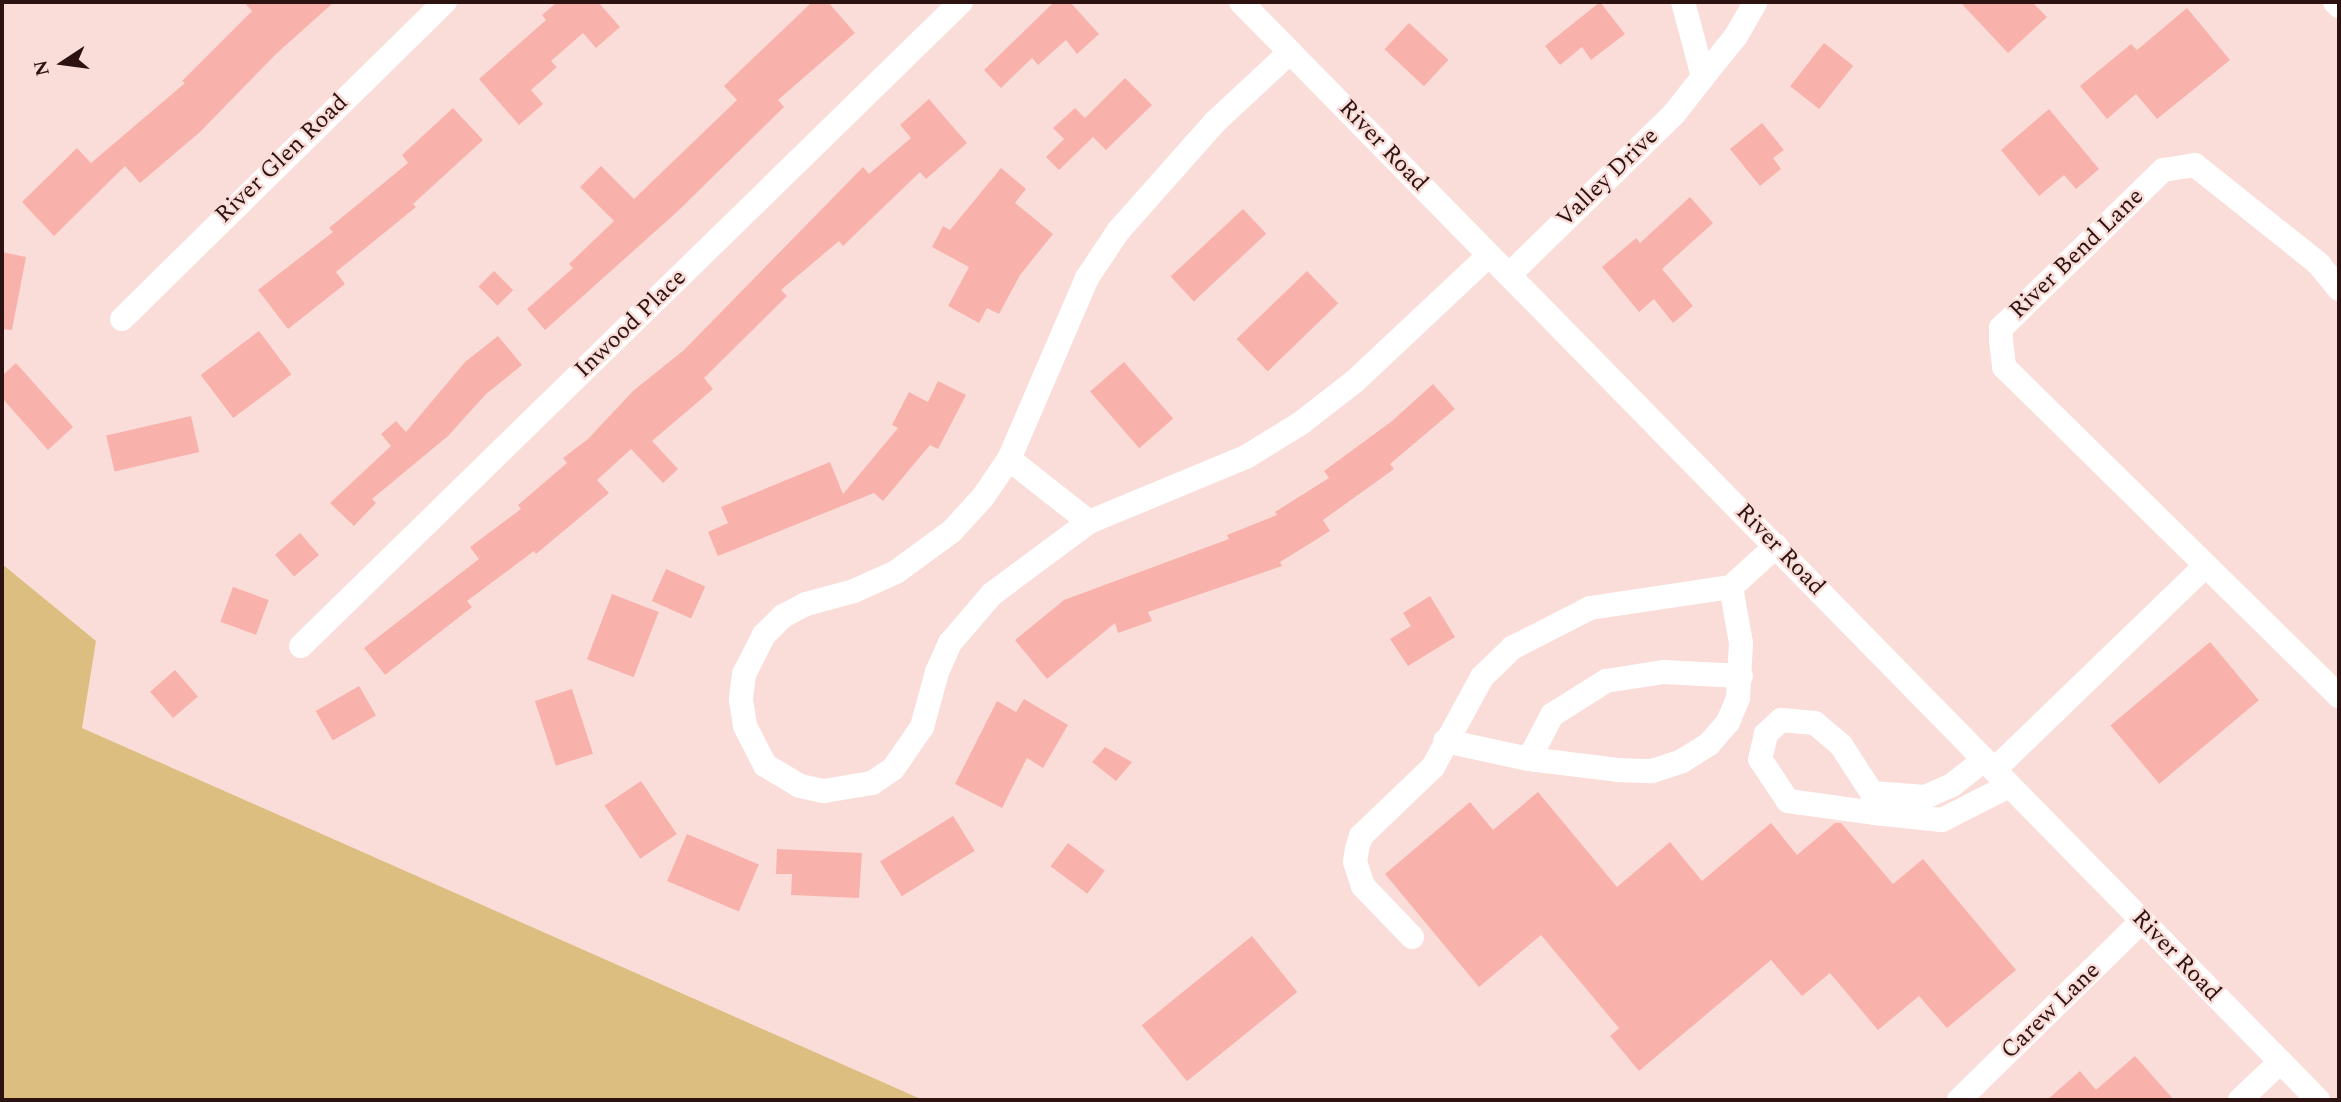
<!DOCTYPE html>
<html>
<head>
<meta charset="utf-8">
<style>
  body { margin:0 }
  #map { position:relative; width:2341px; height:1102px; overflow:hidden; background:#faddd9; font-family:Spectral,serif }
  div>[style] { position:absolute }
  .green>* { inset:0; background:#dcbf80 }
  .building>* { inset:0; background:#f8b2ab; transform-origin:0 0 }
  .minor>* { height:24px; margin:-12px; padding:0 12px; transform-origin:12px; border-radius:12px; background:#fff }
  span { translate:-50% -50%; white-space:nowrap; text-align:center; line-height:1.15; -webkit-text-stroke:5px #faddd9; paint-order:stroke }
  .street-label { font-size:24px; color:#2c1311 }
  .frame { position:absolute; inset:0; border:4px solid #2c1311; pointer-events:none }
  .north { position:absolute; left:28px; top:28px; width:70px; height:70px; -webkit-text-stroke:5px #faddd9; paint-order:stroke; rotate:257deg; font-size:19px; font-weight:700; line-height:28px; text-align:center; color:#2c1311 }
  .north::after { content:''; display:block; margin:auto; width:24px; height:32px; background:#2c1311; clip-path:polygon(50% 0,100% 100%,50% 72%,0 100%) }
</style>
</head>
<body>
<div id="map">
  <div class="green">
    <div style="clip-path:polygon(2px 564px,96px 641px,82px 728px,923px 1100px,2px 1100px)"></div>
  </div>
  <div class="building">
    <div style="clip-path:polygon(244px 2px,334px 2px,276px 54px,200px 132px,140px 183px,125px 166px,54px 236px,22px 202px,77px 148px,91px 163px,185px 83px,182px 81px,252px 11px)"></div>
    <div style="clip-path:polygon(557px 2px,598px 2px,620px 27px,596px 48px,583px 33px,551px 61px,557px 67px,531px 90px,543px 104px,519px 125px,479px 79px,546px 20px,542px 15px)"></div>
    <div style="clip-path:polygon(812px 2px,828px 2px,855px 33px,778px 100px,784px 107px,678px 211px,545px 330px,527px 309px,573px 268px,569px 264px,614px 221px,580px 187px,601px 166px,634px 199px,737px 100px,724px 86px)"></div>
    <div style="clip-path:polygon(1054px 2px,1070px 2px,1099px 34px,1077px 54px,1066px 40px,1038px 65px,1032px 58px,1001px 88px,984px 70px)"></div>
    <div style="clip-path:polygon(1600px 2px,1625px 34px,1591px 60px,1582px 47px,1560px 65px,1545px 46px)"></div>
    <div style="clip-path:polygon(1960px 2px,2032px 2px,2047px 17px,2008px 53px)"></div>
    <div style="clip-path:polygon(2187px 8px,2230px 60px,2157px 119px,2136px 94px,2107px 119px,2080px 86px,2131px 44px,2137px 50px)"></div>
    <div style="left:1409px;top:23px;width:54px;height:36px;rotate:43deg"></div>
    <div style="left:1824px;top:43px;width:37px;height:55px;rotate:38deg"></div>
    <div style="clip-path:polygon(1125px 78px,1152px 105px,1106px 150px,1093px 137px,1059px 170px,1046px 157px,1064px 139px,1053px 128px,1075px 108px,1085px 118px)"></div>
    <div style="clip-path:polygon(929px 99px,967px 143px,926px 179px,920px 172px,843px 246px,839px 241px,781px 290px,787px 296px,704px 378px,713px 389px,652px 441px,678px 469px,663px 483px,631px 449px,597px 480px,609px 493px,536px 554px,534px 551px,467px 601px,472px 607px,385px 675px,364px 648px,479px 559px,470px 547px,521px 509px,518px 505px,567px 463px,563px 458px,588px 439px,633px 391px,684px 350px,863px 167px,869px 174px,911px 138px,900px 125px)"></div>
    <div style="clip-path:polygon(453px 108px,483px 140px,413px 204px,416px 207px,336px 272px,345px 284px,288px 329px,258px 290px,333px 232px,329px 228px,408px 163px,402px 155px)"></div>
    <div style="clip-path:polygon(2049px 109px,2099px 169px,2076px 189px,2064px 175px,2039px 196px,2001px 150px)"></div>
    <div style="clip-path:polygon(1762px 123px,1784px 150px,1773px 158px,1781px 169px,1760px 186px,1730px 149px)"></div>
    <div style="clip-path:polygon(1001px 168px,1026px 189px,1015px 203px,1053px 234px,1020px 275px,999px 314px,987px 308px,979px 323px,948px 306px,969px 267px,932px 247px,943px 226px,950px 230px)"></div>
    <div style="clip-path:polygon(1690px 197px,1713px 223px,1662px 269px,1693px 306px,1673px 323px,1654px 299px,1639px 312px,1602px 267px,1636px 238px,1640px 243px)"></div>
    <div style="left:1243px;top:209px;width:34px;height:99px;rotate:47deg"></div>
    <div style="clip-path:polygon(2px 252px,26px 257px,12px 330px,2px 329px)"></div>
    <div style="left:494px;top:271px;width:27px;height:22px;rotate:45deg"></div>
    <div style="left:1307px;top:271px;width:45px;height:98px;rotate:46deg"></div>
    <div style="left:259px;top:331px;width:54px;height:73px;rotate:53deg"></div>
    <div style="clip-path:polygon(498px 336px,522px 365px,486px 394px,448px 436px,372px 499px,376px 503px,354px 526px,330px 503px,391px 446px,381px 434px,396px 421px,406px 432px,465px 362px)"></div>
    <div style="left:1124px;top:362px;width:75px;height:45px;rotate:49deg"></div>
    <div style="clip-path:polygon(16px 363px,73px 427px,48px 450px,2px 398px,2px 376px)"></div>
    <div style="clip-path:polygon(938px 381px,966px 395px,938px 449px,930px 445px,883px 501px,874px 493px,718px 556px,708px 532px,728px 523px,721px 507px,830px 462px,843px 494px,898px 428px,892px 425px,909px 392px,928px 402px)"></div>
    <div style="clip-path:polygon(1433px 384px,1455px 409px,1390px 464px,1394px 469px,1323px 520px,1330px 531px,1280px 562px,1282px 566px,1148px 612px,1152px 621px,1118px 633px,1115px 623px,1047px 679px,1015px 640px,1064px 600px,1229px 539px,1227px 535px,1277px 515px,1275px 512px,1329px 478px,1324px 471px,1392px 421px)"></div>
    <div style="left:191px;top:416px;width:37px;height:87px;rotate:77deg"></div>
    <div style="left:300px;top:533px;width:29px;height:33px;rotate:49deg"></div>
    <div style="left:666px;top:569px;width:43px;height:35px;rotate:24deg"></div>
    <div style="left:233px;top:587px;width:38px;height:37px;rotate:20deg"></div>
    <div style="left:612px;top:594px;width:50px;height:70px;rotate:21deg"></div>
    <div style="clip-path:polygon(1430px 596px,1455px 637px,1408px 666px,1390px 639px,1411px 626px,1403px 613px)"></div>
    <div style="left:2210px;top:642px;width:76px;height:130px;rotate:50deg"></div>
    <div style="left:175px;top:670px;width:35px;height:33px;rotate:49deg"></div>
    <div style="left:359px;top:686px;width:34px;height:50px;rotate:60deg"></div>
    <div style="left:572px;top:689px;width:68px;height:39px;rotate:72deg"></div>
    <div style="clip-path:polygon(1024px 699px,1068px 725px,1043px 768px,1027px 758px,1002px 808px,955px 784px,997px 701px,1016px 712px)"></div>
    <div style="clip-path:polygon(1105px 747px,1132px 762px,1116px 781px,1092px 762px)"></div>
    <div style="left:641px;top:781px;width:64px;height:44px;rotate:56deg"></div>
    <div style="clip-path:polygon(1538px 792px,1617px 887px,1670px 842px,1702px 881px,1771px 823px,1797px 855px,1835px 823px,1841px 823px,1893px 884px,1923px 859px,2016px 970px,1947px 1028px,1919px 996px,1878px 1030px,1830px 973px,1802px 996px,1771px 960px,1639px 1071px,1610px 1036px,1619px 1028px,1541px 935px,1479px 987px,1385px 874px,1470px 802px,1493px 830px)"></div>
    <div style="left:953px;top:816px;width:41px;height:86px;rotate:58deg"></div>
    <div style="left:687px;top:834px;width:78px;height:51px;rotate:23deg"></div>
    <div style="left:1068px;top:843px;width:46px;height:29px;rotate:37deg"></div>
    <div style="clip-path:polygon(777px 849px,862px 853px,859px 898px,791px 895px,792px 874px,776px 874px)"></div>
    <div style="left:1252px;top:936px;width:72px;height:142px;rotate:51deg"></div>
    <div style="clip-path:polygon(2135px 1056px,2174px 1100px,2047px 1100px,2080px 1071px,2096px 1090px)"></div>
  </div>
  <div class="minor">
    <div style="left:1241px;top:2px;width:1538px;rotate:45.55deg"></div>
    <div style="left:2335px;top:2px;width:6px;rotate:45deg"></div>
    <div style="left:1290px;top:52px;width:103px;rotate:137deg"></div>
    <div style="left:1215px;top:122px;width:144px;rotate:131.6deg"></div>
    <div style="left:1119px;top:230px;width:58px;rotate:123.7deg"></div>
    <div style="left:1087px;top:278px;width:197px;rotate:113.3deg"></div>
    <div style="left:1009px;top:459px;width:46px;rotate:124.4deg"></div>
    <div style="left:983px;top:497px;width:46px;rotate:132.4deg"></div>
    <div style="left:952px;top:531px;width:69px;rotate:143.8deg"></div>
    <div style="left:896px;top:572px;width:46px;rotate:155.7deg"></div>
    <div style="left:854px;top:591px;width:50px;rotate:164.8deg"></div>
    <div style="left:806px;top:604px;width:26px;rotate:152deg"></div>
    <div style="left:783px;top:616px;width:27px;rotate:135deg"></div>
    <div style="left:764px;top:635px;width:44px;rotate:117.1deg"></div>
    <div style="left:744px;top:674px;width:26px;rotate:97deg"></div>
    <div style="left:741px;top:700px;width:26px;rotate:81deg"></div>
    <div style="left:745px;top:726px;width:44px;rotate:62.9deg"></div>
    <div style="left:765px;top:765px;width:41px;rotate:31deg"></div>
    <div style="left:800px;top:786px;width:25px;rotate:12deg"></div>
    <div style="left:824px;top:791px;width:49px;rotate:-9.5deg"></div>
    <div style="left:872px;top:783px;width:25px;rotate:-34deg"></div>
    <div style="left:893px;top:769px;width:51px;rotate:-55.4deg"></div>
    <div style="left:922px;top:727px;width:57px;rotate:-74.7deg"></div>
    <div style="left:937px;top:672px;width:32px;rotate:-66deg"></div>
    <div style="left:950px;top:643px;width:65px;rotate:-49.4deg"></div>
    <div style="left:992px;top:594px;width:121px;rotate:-36.6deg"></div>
    <div style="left:1089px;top:522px;width:170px;rotate:-22.5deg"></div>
    <div style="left:1246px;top:457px;width:65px;rotate:-31.7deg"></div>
    <div style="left:1301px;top:423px;width:68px;rotate:-37.9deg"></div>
    <div style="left:1355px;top:381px;width:184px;rotate:-43.2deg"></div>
    <div style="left:1703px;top:77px;width:53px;rotate:-51.2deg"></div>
    <div style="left:1736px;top:36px;width:39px;rotate:-60deg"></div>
    <div style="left:1509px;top:275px;width:231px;rotate:-44.3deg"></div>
    <div style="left:1674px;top:114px;width:47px;rotate:-51.9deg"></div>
    <div style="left:1703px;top:77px;width:78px;rotate:-104.9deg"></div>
    <div style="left:2339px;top:289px;width:32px;rotate:-129deg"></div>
    <div style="left:2319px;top:264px;width:159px;rotate:-141.4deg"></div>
    <div style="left:2195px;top:165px;width:32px;rotate:171deg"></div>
    <div style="left:2163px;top:170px;width:226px;rotate:135.7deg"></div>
    <div style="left:2001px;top:328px;width:13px;rotate:90deg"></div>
    <div style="left:2001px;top:341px;width:26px;rotate:83deg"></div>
    <div style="left:2004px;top:367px;width:470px;rotate:44.5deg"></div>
    <div style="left:122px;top:319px;width:453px;rotate:-44.5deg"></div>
    <div style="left:1009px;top:459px;width:102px;rotate:38.2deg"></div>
    <div style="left:301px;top:646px;width:922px;rotate:-44.3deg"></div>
    <div style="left:1445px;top:741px;width:86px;rotate:12.1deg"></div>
    <div style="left:1529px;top:759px;width:91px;rotate:7deg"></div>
    <div style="left:1619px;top:770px;width:33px;rotate:2deg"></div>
    <div style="left:1652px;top:771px;width:32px;rotate:-18deg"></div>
    <div style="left:1682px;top:761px;width:32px;rotate:-32deg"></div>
    <div style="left:1709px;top:744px;width:29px;rotate:-49deg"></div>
    <div style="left:1728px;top:722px;width:26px;rotate:-67deg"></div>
    <div style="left:1738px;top:698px;width:55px;rotate:-86.9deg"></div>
    <div style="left:1741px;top:643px;width:57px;rotate:-100.1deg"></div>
    <div style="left:1529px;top:759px;width:50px;rotate:-62.4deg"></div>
    <div style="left:1552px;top:715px;width:64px;rotate:-32.2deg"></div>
    <div style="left:1606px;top:681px;width:59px;rotate:-8.8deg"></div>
    <div style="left:1664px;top:672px;width:77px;rotate:3deg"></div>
    <div style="left:1984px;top:760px;width:41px;rotate:142deg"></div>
    <div style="left:1952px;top:785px;width:30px;rotate:156deg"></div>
    <div style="left:1925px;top:797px;width:53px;rotate:-175.7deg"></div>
    <div style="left:1872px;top:793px;width:57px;rotate:-122.9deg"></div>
    <div style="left:1841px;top:745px;width:34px;rotate:-140deg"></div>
    <div style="left:1815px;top:723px;width:34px;rotate:-175deg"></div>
    <div style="left:1781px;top:720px;width:21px;rotate:137deg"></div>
    <div style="left:1766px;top:734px;width:26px;rotate:103deg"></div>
    <div style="left:1760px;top:759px;width:50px;rotate:56.3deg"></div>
    <div style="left:1788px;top:801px;width:87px;rotate:7.9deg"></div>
    <div style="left:1874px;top:813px;width:68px;rotate:5.9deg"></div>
    <div style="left:1942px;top:820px;width:75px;rotate:-26.9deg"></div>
    <div style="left:1994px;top:770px;width:293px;rotate:-44deg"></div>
    <div style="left:1412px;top:937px;width:71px;rotate:-133.9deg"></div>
    <div style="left:1363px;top:886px;width:25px;rotate:-108deg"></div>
    <div style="left:1355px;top:862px;width:13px;rotate:-81deg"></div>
    <div style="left:1357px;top:849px;width:14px;rotate:-73deg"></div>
    <div style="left:1361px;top:836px;width:100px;rotate:-43.8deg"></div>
    <div style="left:1433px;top:767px;width:102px;rotate:-61.4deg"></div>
    <div style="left:1482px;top:677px;width:42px;rotate:-44deg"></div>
    <div style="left:1512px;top:648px;width:88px;rotate:-27.1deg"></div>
    <div style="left:1590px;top:608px;width:143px;rotate:-8.5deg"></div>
    <div style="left:1731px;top:587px;width:61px;rotate:-42.3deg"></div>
    <div style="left:1959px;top:1100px;width:256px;rotate:-44.4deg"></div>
    <div style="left:2240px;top:1100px;width:55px;rotate:-43.5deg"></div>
  </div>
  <div class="street-label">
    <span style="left:1383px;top:146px;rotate:46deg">River Road</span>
    <span style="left:282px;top:159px;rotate:-44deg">River Glen Road</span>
    <span style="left:1608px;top:178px;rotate:-44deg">Valley Drive</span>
    <span style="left:2077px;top:254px;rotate:-44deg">River Bend Lane</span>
    <span style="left:631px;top:324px;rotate:-44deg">Inwood Place</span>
    <span style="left:1780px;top:550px;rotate:46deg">River Road</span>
    <span style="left:2176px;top:956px;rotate:46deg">River Road</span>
    <span style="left:2051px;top:1011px;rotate:-44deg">Carew Lane</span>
  </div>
  <div class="frame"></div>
  <div class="north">N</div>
</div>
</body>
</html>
